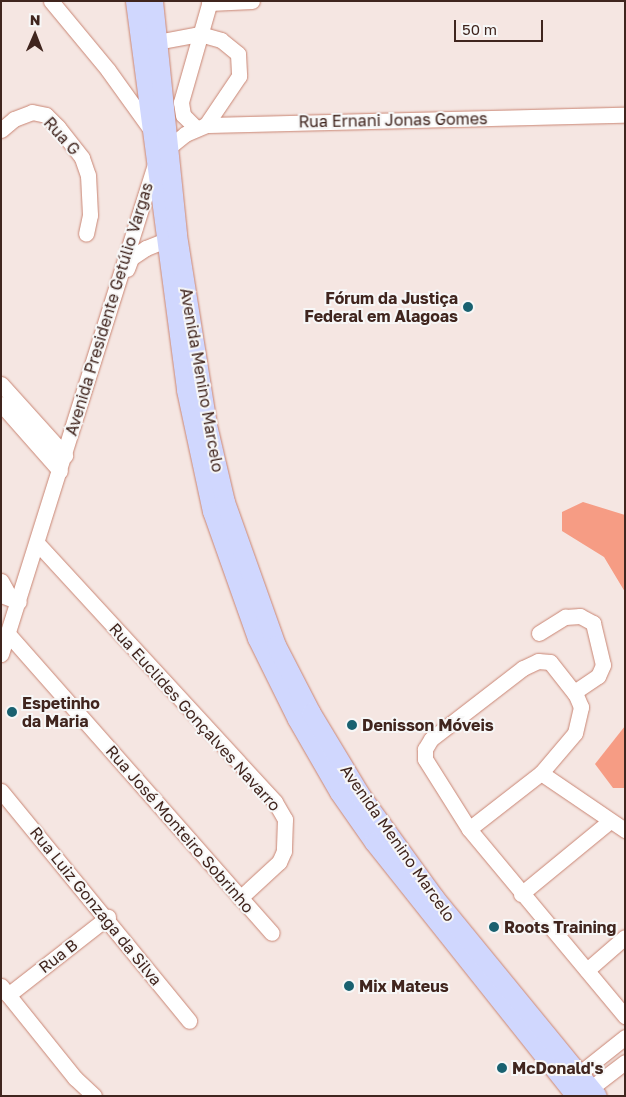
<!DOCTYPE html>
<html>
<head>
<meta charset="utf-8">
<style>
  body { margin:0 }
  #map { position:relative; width:626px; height:1097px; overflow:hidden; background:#f5e6e2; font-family:"Golos Text",sans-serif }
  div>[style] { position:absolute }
  .green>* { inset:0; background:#f69c84 }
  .roads { filter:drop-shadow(0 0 1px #c98573) drop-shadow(0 0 1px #c98573) }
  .minor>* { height:15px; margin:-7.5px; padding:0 7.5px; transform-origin:7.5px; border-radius:7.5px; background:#fff }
  .major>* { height:19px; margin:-9.5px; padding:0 9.5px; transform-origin:9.5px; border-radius:9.5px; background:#d0d7fe }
  .dots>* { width:14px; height:14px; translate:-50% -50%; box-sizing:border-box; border:2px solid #f7f7f7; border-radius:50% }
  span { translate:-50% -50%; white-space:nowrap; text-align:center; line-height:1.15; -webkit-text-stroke:4px #f7f7f7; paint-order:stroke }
  .street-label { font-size:16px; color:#40251e }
  .poi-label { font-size:16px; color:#40251e; font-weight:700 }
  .right { translate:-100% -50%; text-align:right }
  .left { translate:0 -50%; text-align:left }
  .frame { position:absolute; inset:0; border:2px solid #40251e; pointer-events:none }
  .north { position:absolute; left:10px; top:10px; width:50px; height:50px; -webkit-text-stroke:4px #f7f7f7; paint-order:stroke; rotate:1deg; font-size:14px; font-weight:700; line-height:20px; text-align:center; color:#40251e }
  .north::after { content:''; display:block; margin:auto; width:18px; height:22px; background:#40251e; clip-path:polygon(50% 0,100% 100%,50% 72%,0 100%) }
  .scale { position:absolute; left:454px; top:20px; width:89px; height:22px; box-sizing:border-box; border:2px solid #40251e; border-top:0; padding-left:6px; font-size:15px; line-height:18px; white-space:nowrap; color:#40251e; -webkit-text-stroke:4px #f7f7f7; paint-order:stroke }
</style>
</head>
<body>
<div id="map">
  <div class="green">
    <div style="clip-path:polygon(583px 502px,625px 515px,625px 592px,604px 557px,562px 531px,562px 512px)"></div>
    <div style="clip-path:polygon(625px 726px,625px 788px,613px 788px,595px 764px)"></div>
  </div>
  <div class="roads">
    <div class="minor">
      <div style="left:51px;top:1px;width:89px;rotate:50.4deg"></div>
      <div style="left:108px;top:70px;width:70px;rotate:54.3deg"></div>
      <div style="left:209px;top:3px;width:43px;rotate:-2.7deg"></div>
      <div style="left:146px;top:44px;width:55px;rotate:-10.5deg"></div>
      <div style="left:200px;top:34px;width:22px;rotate:16deg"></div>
      <div style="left:221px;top:40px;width:22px;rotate:39deg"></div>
      <div style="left:238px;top:54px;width:22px;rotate:87deg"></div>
      <div style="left:239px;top:76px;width:59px;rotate:124deg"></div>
      <div style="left:196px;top:128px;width:18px;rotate:-135deg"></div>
      <div style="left:183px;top:115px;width:13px;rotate:-99deg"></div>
      <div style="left:181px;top:102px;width:105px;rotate:-74deg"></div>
      <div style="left:1px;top:130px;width:17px;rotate:-40deg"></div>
      <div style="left:14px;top:119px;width:19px;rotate:-21deg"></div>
      <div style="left:32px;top:112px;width:14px;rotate:12deg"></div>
      <div style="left:46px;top:115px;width:17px;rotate:45deg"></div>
      <div style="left:58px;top:127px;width:39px;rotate:52deg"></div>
      <div style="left:82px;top:158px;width:18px;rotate:71deg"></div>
      <div style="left:88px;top:175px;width:40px;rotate:87.1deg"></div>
      <div style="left:90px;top:215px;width:19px;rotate:102deg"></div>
      <div style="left:168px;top:148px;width:22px;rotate:-39deg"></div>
      <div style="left:185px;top:134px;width:23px;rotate:-23deg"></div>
      <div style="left:206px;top:125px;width:419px;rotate:-1.4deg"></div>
      <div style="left:127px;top:269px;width:12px;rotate:-70deg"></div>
      <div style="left:131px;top:258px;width:18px;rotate:-34deg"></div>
      <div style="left:146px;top:248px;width:31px;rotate:-22deg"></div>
      <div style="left:1px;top:384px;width:96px;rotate:48deg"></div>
      <div style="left:1px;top:404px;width:89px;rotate:48.6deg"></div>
      <div style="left:38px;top:544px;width:350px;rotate:47.4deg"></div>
      <div style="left:275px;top:802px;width:20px;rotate:60deg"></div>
      <div style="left:285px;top:819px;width:32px;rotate:92deg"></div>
      <div style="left:284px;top:851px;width:12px;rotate:114deg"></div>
      <div style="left:279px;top:862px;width:53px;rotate:137.3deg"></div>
      <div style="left:1px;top:581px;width:18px;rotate:61deg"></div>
      <div style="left:1px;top:595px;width:19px;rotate:21deg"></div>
      <div style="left:539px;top:633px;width:31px;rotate:-32deg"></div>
      <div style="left:565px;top:617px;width:15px;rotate:-4deg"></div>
      <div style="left:580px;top:616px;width:15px;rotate:28deg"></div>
      <div style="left:593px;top:623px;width:43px;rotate:76.6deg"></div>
      <div style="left:603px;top:665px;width:12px;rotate:114deg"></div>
      <div style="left:598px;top:676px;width:29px;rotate:146deg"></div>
      <div style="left:9px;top:635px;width:397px;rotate:48.6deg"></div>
      <div style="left:1px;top:654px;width:514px;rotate:-72.55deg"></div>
      <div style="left:541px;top:773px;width:102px;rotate:34.2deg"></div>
      <div style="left:1px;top:791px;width:297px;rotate:50.7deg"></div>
      <div style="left:469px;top:829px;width:91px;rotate:-37.9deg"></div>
      <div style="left:541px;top:773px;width:52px;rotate:-49.6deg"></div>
      <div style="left:575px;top:733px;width:27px;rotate:-77deg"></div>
      <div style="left:581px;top:707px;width:13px;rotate:-113deg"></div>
      <div style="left:576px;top:695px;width:42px;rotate:-128.2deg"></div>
      <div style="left:550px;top:662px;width:12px;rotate:-175deg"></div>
      <div style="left:538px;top:661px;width:17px;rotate:155deg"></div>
      <div style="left:523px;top:668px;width:116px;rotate:142.3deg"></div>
      <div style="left:431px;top:739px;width:12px;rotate:121deg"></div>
      <div style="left:425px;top:749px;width:10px;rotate:90deg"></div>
      <div style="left:425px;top:759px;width:83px;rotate:57.8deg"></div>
      <div style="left:469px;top:829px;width:244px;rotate:50.2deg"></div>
      <div style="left:521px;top:894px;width:115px;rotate:-39.4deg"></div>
      <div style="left:587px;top:970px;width:50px;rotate:-41deg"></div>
      <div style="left:1px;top:986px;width:118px;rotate:51.2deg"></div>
      <div style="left:75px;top:1078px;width:26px;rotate:43deg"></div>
      <div style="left:8px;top:995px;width:127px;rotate:-38deg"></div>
      <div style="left:571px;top:1080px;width:69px;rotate:-38.5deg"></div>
      <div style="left:591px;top:1088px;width:43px;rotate:-37.4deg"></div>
    </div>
    <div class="major">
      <div style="left:135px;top:1px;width:392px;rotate:82.5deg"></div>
      <div style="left:186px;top:390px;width:124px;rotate:77.9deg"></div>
      <div style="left:212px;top:511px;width:135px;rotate:70.5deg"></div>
      <div style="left:257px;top:638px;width:90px;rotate:63.7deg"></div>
      <div style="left:297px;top:719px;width:84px;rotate:60.1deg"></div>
      <div style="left:339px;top:792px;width:61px;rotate:55deg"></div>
      <div style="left:374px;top:842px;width:325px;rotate:51.5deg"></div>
      <div style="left:153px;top:1px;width:235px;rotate:84.1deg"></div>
      <div style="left:177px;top:235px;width:192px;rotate:81deg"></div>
      <div style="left:207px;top:425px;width:79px;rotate:76.8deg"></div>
      <div style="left:225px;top:502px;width:152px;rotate:70.4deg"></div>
      <div style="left:276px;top:645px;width:76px;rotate:62.8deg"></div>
      <div style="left:311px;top:713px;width:97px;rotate:58.9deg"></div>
      <div style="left:361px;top:796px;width:125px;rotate:54.1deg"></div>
      <div style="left:434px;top:897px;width:257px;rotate:50.7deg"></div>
    </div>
  </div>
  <div class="dots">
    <div style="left:468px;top:307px;background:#196170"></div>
    <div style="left:12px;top:712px;background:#196170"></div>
    <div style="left:352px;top:725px;background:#196170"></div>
    <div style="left:494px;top:927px;background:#196170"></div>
    <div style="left:349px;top:986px;background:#196170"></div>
    <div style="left:502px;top:1068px;background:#196170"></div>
  </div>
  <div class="street-label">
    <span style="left:393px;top:120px;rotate:-1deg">Rua Ernani Jonas Gomes</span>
    <span style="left:62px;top:136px;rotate:48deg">Rua G</span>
    <span style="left:109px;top:309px;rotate:-73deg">Avenida Presidente Getúlio Vargas</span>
    <span style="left:202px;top:380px;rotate:80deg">Avenida Menino Marcelo</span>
    <span style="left:195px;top:717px;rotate:48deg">Rua Euclides Gonçalves Navarro</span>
    <span style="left:180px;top:829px;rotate:49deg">Rua José Monteiro Sobrinho</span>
    <span style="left:398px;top:843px;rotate:55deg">Avenida Menino Marcelo</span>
    <span style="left:96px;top:906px;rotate:51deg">Rua Luiz Gonzaga da Silva</span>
    <span style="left:58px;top:956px;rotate:-38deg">Rua B</span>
  </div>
  <div class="poi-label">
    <span class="right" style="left:458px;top:307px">Fórum da Justiça<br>Federal em Alagoas</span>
    <span class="left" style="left:22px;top:712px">Espetinho<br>da Maria</span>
    <span class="left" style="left:362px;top:725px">Denisson Móveis</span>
    <span class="left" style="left:504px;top:927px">Roots Training</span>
    <span class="left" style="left:359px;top:986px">Mix Mateus</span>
    <span class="left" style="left:512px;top:1068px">McDonald's</span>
  </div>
  <div class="frame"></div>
  <div class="north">N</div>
  <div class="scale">50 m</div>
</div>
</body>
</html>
